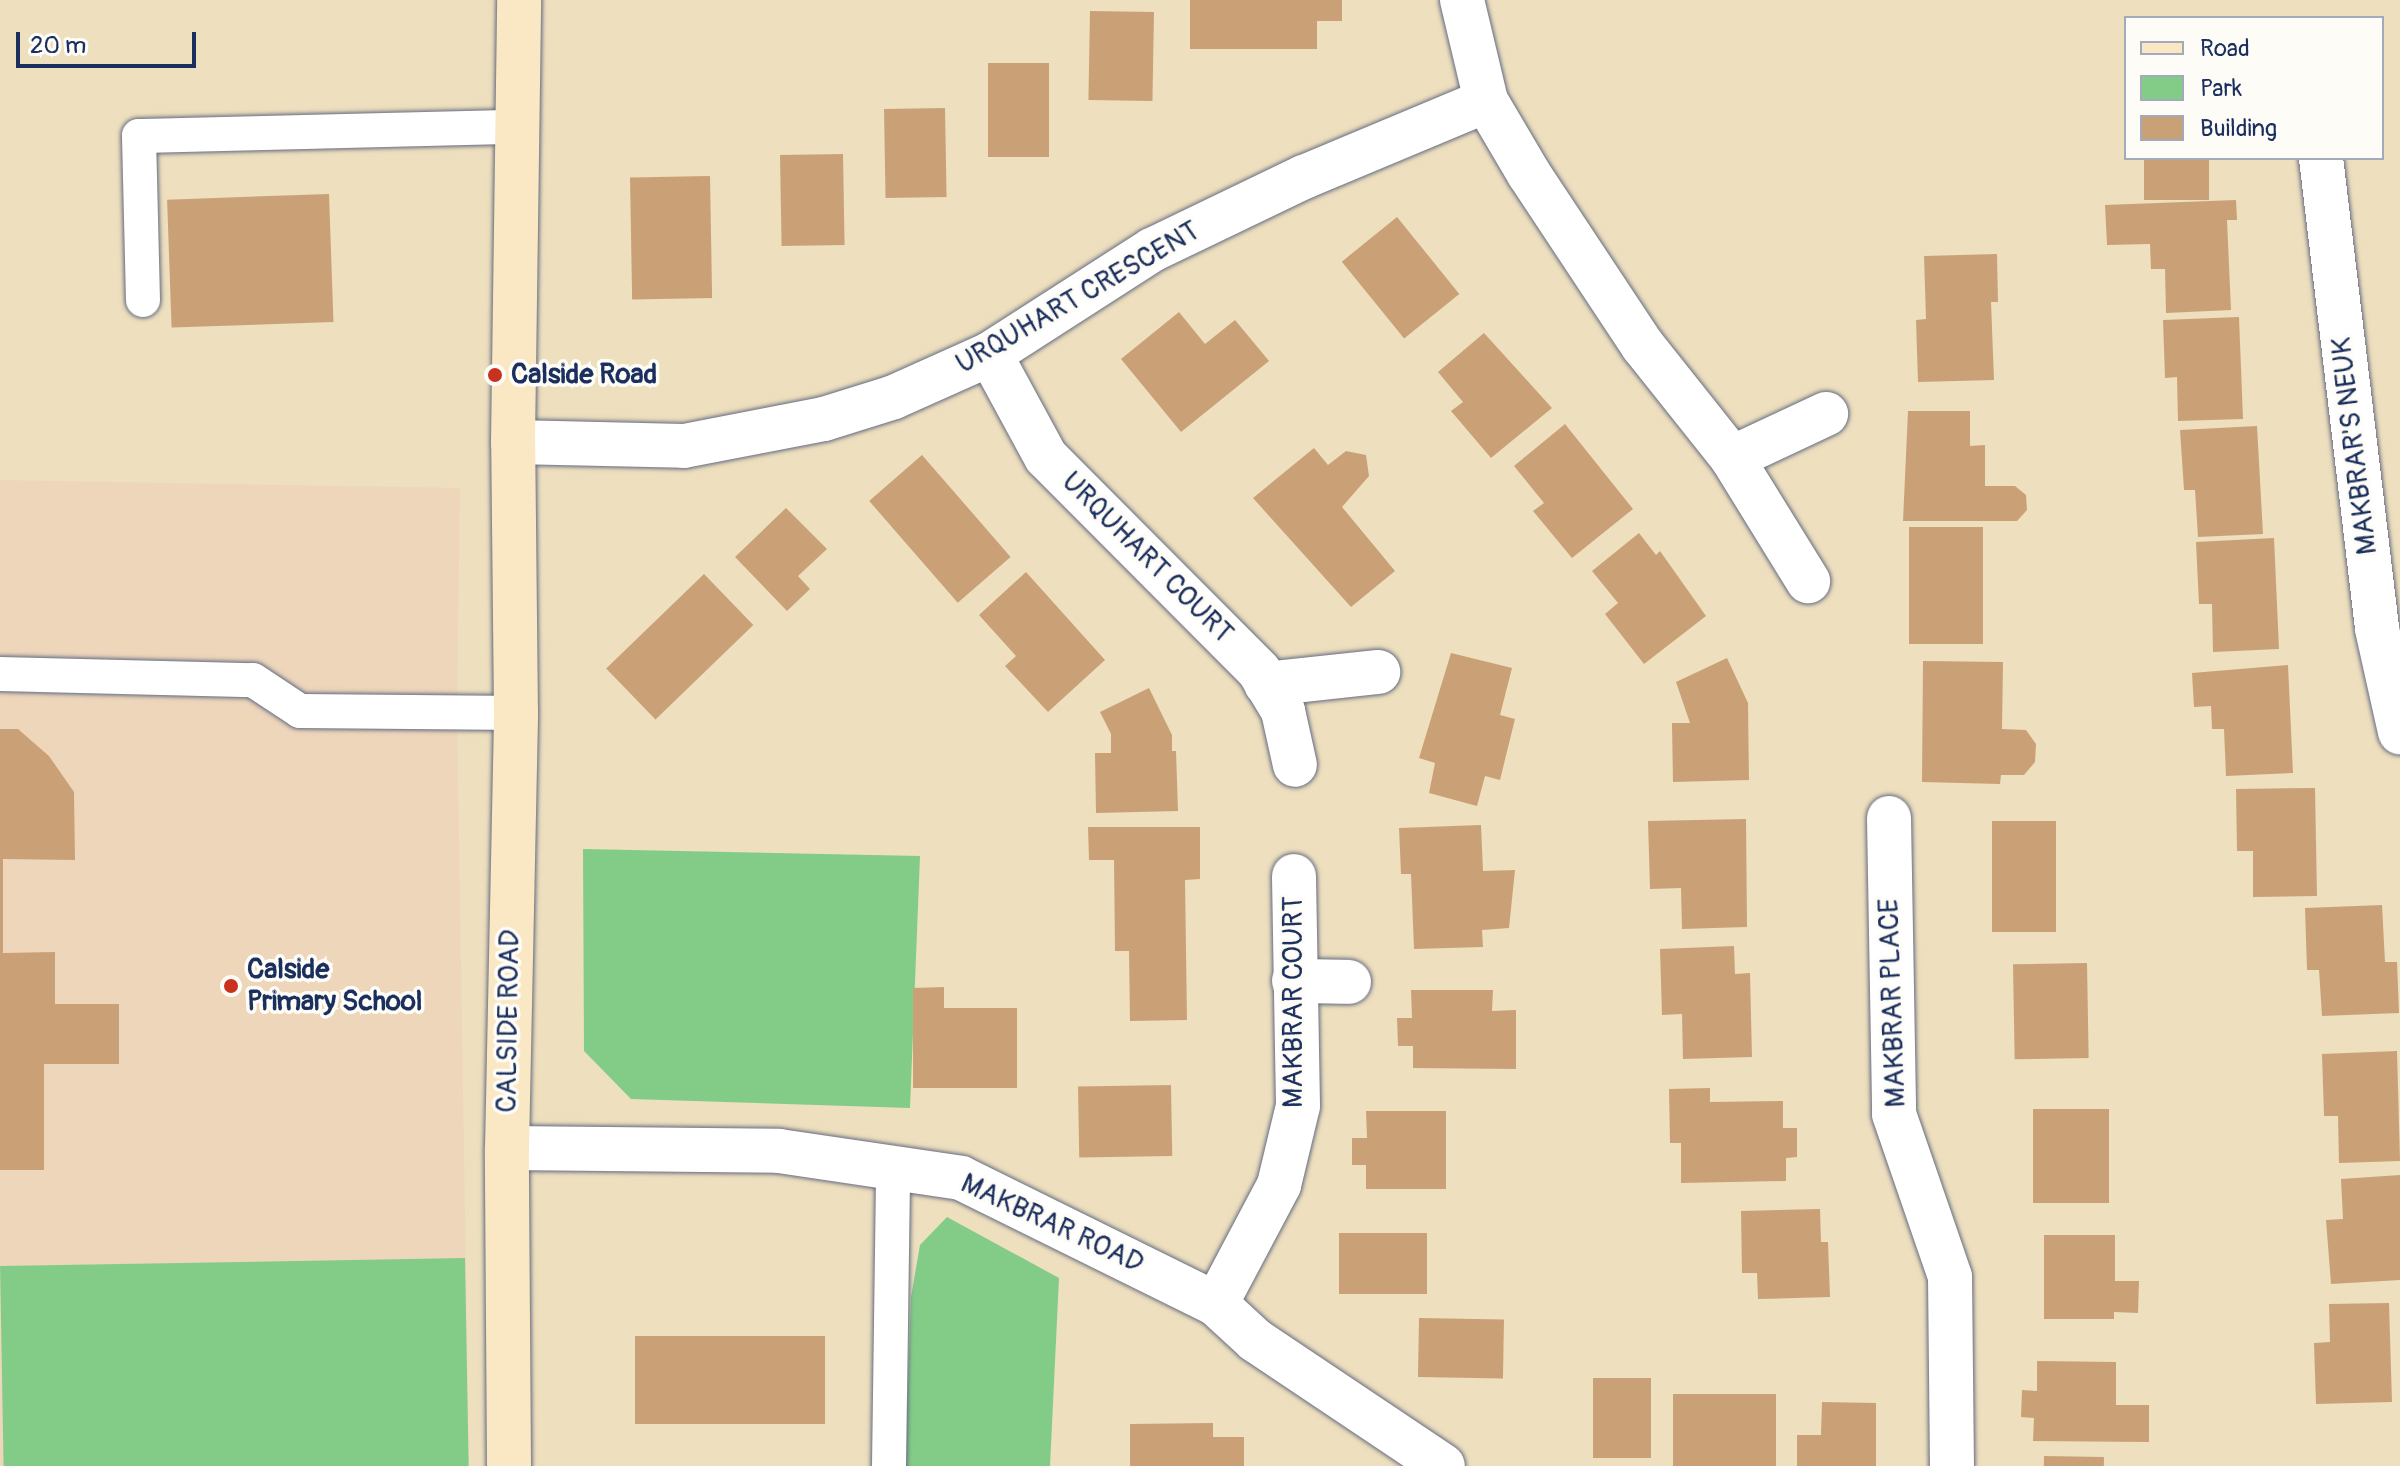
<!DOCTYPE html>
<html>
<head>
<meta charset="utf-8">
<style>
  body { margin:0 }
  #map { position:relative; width:2400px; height:1466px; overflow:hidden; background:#eedfbe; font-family:Pangolin,sans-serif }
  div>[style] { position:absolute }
  .built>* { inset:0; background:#eed6bb }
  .green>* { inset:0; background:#83cc88; transform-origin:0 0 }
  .building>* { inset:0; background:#caa177; transform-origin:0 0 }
  .roads { filter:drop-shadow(0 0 2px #656d80) drop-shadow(0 0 2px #656d80) }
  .lane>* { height:34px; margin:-17px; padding:0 17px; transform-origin:17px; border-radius:17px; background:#fff }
  .street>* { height:44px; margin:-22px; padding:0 22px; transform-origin:22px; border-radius:22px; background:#fff }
  .secondary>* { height:44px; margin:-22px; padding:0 22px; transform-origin:22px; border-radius:22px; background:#fae7c3 }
  .dots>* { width:22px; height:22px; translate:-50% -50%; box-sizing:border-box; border:4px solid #fdfcf7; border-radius:50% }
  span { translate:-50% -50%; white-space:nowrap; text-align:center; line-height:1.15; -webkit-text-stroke:7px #fdfcf7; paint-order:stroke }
  .street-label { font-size:28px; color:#1b2f5e }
  .poi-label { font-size:28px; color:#1b2f5e; font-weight:700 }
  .left { translate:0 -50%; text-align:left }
  .legend { position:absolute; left:2124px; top:16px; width:260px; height:144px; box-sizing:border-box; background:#fdfcf7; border:2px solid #a3aaba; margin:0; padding:10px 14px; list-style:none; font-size:24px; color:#1b2f5e }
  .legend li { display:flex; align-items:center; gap:16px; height:40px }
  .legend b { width:40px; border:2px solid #a3aaba }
  .scale { position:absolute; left:16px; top:32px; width:180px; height:36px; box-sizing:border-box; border:4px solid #1b2f5e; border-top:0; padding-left:10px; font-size:24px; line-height:28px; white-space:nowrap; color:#1b2f5e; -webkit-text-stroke:6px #fdfcf7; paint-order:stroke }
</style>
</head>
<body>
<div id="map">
  <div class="built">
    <div style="clip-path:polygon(0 480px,460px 488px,457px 713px,469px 1466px,0 1466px)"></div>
  </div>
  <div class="green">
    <div style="clip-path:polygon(583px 849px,920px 856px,910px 1108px,631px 1099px,584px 1051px)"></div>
    <div style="clip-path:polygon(947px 1217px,1059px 1278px,1050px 1466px,905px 1466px,911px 1297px,920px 1245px)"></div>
    <div style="left:465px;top:1258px;width:208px;height:465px;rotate:89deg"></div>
  </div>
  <div class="building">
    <div style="clip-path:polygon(1190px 0,1342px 0,1342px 21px,1317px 21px,1317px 49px,1190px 49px)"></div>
    <div style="left:1090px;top:11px;width:64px;height:89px;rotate:1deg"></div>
    <div style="left:988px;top:63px;width:61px;height:94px"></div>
    <div style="left:945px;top:108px;width:89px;height:61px;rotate:89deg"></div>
    <div style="left:843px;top:154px;width:91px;height:63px;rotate:89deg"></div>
    <div style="left:2144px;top:158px;width:65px;height:42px"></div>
    <div style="left:710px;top:176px;width:122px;height:80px;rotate:89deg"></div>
    <div style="left:329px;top:194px;width:128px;height:162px;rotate:88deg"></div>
    <div style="clip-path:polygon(2236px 200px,2237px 220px,2227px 220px,2231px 310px,2166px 313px,2165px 269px,2151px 269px,2150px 244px,2107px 245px,2105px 205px)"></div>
    <div style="left:1397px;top:217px;width:99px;height:71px;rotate:51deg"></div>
    <div style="clip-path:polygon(1997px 254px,1998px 302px,1991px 302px,1994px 380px,1918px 382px,1916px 320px,1926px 319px,1924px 256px)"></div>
    <div style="clip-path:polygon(1179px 312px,1205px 344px,1235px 320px,1269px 361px,1181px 432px,1121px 359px)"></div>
    <div style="clip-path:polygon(2239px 317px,2243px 419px,2178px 421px,2177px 377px,2165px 378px,2163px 320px)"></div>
    <div style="clip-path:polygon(1484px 333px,1552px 408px,1491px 458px,1451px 411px,1463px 402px,1438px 372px)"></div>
    <div style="clip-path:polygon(1908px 411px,1970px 411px,1970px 446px,1985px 445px,1985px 486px,2015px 486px,2026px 495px,2027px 510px,2017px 521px,1903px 521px)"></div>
    <div style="clip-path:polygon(1565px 424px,1633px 509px,1572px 558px,1533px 511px,1544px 503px,1514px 466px)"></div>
    <div style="clip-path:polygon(2257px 426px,2263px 534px,2198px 537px,2195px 490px,2184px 490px,2180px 430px)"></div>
    <div style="clip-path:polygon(1314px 448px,1328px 465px,1346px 451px,1366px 455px,1369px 476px,1342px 507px,1395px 571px,1351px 607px,1253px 498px)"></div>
    <div style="left:922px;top:455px;width:135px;height:70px;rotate:49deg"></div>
    <div style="clip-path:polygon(786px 508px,827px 549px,798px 576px,810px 589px,787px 611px,735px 557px)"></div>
    <div style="left:1909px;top:527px;width:74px;height:117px"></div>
    <div style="clip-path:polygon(1639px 533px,1656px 555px,1660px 551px,1706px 616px,1644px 664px,1605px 614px,1618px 603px,1592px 571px)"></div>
    <div style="clip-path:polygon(2274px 538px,2279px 649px,2213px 652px,2212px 604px,2199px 604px,2196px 542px)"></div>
    <div style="clip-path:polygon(1026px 572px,1105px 660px,1048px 712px,1005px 666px,1016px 656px,979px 615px)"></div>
    <div style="left:704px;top:574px;width:71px;height:136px;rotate:46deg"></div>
    <div style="clip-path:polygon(1451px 653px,1512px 668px,1500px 715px,1515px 719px,1500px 780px,1485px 776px,1477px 806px,1429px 793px,1435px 763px,1419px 758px)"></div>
    <div style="clip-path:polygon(1727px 658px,1748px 703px,1749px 780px,1673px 782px,1672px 723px,1690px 723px,1676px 682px)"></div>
    <div style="clip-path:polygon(1923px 661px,2003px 662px,2002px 729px,2026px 730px,2036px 744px,2035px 762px,2024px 775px,2001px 775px,2000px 784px,1922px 782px)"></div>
    <div style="clip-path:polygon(2288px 665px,2293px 773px,2226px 776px,2224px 729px,2212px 729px,2211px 706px,2194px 707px,2192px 673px)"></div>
    <div style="clip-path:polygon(1149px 688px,1172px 735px,1172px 751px,1176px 751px,1178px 811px,1096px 813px,1095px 753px,1111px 753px,1111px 734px,1100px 712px)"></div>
    <div style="clip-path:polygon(0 729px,18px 729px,49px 756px,74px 792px,75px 860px,3px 859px,3px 953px,55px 952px,55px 1004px,119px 1004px,119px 1064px,44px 1064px,44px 1170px,0 1170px)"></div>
    <div style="clip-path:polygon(2315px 788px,2317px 896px,2253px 897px,2253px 851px,2237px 851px,2236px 789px)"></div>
    <div style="clip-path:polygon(1746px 819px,1747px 927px,1682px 929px,1681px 888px,1650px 889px,1648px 821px)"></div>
    <div style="left:1992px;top:821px;width:64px;height:111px"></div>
    <div style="clip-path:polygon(1481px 825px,1483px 871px,1515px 870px,1509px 928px,1482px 930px,1483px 947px,1414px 949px,1411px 874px,1401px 874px,1399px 828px)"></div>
    <div style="clip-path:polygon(1088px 827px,1200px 827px,1200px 879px,1185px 880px,1187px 1020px,1130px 1021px,1129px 951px,1115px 951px,1114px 860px,1089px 860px)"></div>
    <div style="clip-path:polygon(2382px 905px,2385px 962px,2397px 962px,2399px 1013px,2322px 1016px,2319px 970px,2307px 970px,2305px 908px)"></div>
    <div style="clip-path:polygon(1734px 946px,1735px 974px,1750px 973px,1752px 1057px,1683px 1059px,1682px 1014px,1662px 1015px,1660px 949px)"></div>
    <div style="left:2087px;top:963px;width:95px;height:74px;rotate:89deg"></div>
    <div style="clip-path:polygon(944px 987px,944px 1008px,1017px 1008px,1017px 1088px,913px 1088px,913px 988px)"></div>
    <div style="clip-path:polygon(1411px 990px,1493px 990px,1492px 1011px,1516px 1010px,1516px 1069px,1413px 1068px,1413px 1046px,1398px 1046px,1397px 1018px,1412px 1018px)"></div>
    <div style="clip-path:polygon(2397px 1051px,2400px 1161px,2339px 1163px,2338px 1116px,2324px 1116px,2322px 1054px)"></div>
    <div style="left:1171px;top:1085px;width:71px;height:93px;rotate:89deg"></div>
    <div style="clip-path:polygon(1710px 1088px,1710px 1102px,1783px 1101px,1783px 1128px,1797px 1128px,1797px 1157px,1786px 1158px,1786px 1181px,1681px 1183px,1681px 1143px,1670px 1143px,1669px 1089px)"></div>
    <div style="left:2033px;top:1109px;width:76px;height:94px"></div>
    <div style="clip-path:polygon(1366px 1111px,1446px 1111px,1446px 1189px,1366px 1189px,1366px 1165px,1352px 1165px,1352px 1138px,1367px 1138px)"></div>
    <div style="clip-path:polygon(2400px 1175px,2400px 1280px,2331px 1284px,2326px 1220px,2343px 1219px,2341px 1179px)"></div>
    <div style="clip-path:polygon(1820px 1209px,1821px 1242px,1828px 1242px,1830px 1297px,1758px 1299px,1757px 1273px,1742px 1273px,1741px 1211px)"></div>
    <div style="left:1339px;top:1233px;width:88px;height:61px"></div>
    <div style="clip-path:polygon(2044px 1235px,2115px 1235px,2115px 1281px,2139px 1281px,2138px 1313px,2114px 1312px,2114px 1319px,2044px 1319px)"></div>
    <div style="clip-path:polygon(2389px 1303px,2392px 1402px,2316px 1404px,2314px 1343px,2330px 1342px,2329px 1304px)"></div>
    <div style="left:1419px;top:1318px;width:85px;height:59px;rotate:1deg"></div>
    <div style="left:635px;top:1336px;width:190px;height:88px"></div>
    <div style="clip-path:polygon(2037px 1361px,2116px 1362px,2116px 1405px,2149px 1405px,2149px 1442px,2033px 1441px,2034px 1418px,2021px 1417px,2022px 1390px,2037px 1391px)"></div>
    <div style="left:1593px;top:1378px;width:58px;height:80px"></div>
    <div style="left:1776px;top:1394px;width:72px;height:103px;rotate:90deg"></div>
    <div style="clip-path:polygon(1822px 1402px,1876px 1403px,1876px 1466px,1797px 1466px,1797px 1435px,1821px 1435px)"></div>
    <div style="clip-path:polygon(1213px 1423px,1213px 1437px,1244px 1437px,1244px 1466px,1130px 1466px,1130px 1424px)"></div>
    <div style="left:2044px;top:1456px;width:60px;height:10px;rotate:1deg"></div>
  </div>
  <div class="roads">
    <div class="lane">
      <div style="left:143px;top:300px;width:164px;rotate:-91.4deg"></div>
      <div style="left:139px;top:136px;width:381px;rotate:-1.4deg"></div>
      <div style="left:0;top:674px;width:253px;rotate:1.4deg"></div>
      <div style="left:253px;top:680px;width:56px;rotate:33.4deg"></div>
      <div style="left:300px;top:711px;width:216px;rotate:0.5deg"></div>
      <div style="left:889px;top:1466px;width:298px;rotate:-89.2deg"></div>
    </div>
    <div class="street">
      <div style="left:1462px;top:0;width:104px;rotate:76.6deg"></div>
      <div style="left:1486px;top:101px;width:85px;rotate:59.5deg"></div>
      <div style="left:1529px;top:174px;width:206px;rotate:56.5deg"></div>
      <div style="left:1643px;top:346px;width:143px;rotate:51.5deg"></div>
      <div style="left:1732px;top:458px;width:145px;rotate:58.3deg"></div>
      <div style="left:2321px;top:158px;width:474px;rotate:83.2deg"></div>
      <div style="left:2377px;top:629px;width:106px;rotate:77.4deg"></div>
      <div style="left:990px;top:354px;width:117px;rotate:61.5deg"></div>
      <div style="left:1046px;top:457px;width:302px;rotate:45.1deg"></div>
      <div style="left:1259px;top:671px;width:47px;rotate:59deg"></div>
      <div style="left:1283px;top:711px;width:55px;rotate:77.5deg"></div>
      <div style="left:513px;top:442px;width:171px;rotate:1.3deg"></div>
      <div style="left:684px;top:446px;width:143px;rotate:-10.9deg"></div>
      <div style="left:824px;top:419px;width:73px;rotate:-17.4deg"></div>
      <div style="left:894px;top:397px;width:105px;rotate:-24.1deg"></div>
      <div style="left:990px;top:354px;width:193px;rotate:-32.7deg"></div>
      <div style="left:1152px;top:250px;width:169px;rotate:-25.7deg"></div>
      <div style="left:1304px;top:177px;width:197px;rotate:-22.7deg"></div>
      <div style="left:1732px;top:458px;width:104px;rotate:-25.1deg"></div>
      <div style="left:1266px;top:684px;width:113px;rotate:-6.1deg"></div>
      <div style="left:1889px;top:818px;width:296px;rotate:89deg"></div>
      <div style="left:1894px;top:1114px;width:172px;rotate:71deg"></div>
      <div style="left:1950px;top:1277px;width:189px;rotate:89.4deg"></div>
      <div style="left:1294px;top:981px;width:55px;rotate:1deg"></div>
      <div style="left:507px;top:1148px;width:272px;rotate:0.6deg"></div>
      <div style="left:779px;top:1151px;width:184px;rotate:8.4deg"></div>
      <div style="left:961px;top:1178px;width:284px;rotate:26.3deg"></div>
      <div style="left:1216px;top:1304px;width:53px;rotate:42.7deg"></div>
      <div style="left:1255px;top:1340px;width:226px;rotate:33.8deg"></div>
      <div style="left:1216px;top:1304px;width:135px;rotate:-62.1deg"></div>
      <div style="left:1279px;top:1185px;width:81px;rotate:-76.5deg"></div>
      <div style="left:1298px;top:1106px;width:230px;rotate:-91deg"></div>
    </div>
    <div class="secondary">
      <div style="left:509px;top:1466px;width:318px;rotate:-90.4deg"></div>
      <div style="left:507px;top:1148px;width:435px;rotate:-88.8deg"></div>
      <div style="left:516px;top:713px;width:271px;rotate:-90.6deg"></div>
      <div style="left:513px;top:442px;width:442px;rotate:-89.2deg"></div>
    </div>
  </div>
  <div class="dots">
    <div style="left:495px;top:375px;background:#c8321e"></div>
    <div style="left:231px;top:986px;background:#c8321e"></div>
  </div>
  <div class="street-label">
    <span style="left:1078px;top:298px;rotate:-30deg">URQUHART CRESCENT</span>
    <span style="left:2355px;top:446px;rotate:-97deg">MAKBRAR'S NEUK</span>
    <span style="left:1147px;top:558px;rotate:45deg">URQUHART COURT</span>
    <span style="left:1294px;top:1002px;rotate:-90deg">MAKBRAR COURT</span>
    <span style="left:1893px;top:1003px;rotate:-92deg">MAKBRAR PLACE</span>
    <span style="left:509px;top:1021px;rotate:-89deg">CALSIDE ROAD</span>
    <span style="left:1052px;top:1224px;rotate:25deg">MAKBRAR ROAD</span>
  </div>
  <div class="poi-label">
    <span class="left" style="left:511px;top:375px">Calside Road</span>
    <span class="left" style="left:247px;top:986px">Calside<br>Primary School</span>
  </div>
  <ul class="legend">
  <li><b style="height:10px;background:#fae7c3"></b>Road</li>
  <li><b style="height:22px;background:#83cc88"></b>Park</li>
  <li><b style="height:22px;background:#caa177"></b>Building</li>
  </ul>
  <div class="scale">20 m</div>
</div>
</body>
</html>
